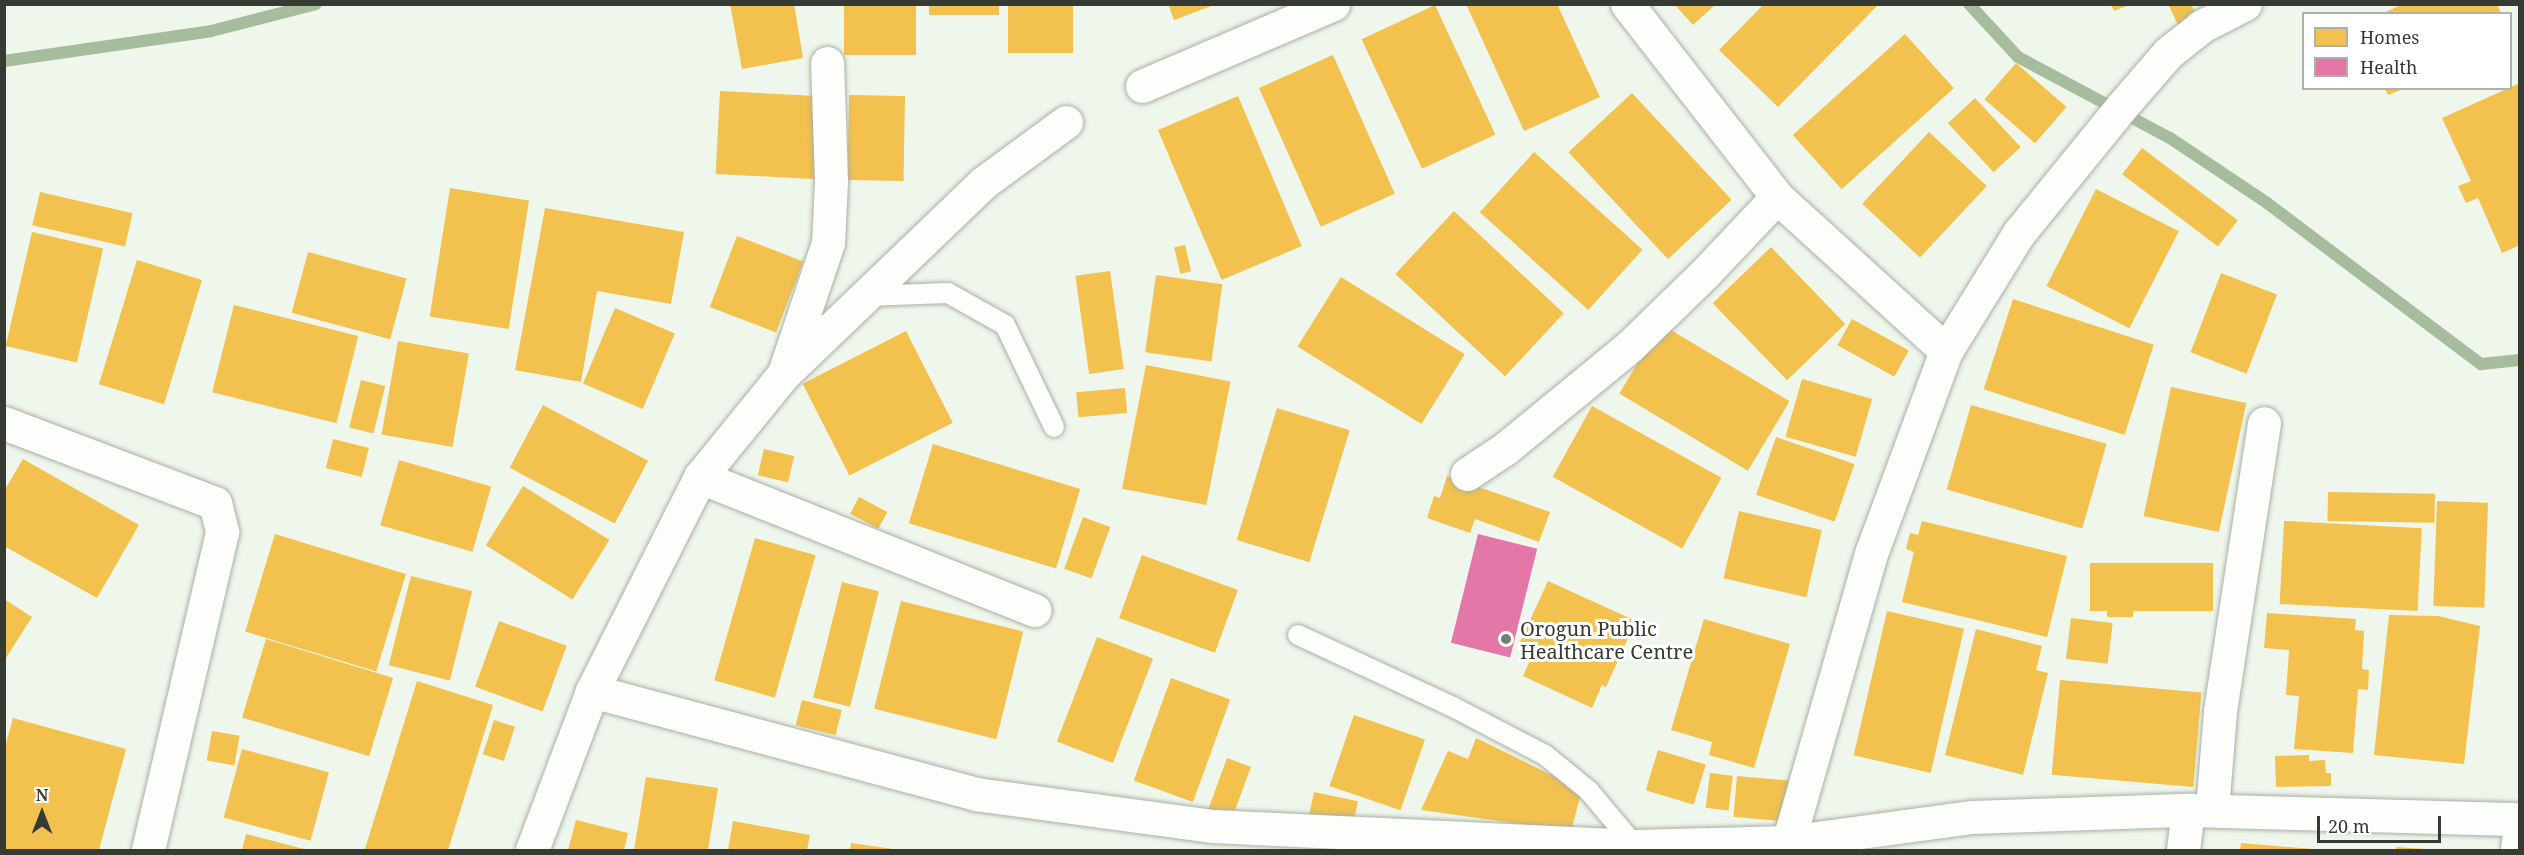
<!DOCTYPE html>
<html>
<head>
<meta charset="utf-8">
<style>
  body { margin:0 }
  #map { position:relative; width:2524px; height:855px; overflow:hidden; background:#eff7ec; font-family:"Noto Serif",serif }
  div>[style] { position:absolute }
  .homes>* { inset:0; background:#f2c14e; transform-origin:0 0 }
  .health>* { inset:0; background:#e377a8; transform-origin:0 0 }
  .stream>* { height:12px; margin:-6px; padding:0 6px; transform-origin:6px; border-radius:6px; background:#a6bc9c }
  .roads { filter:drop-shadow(0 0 2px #a9afa7) drop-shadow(0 0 2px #a9afa7) }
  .lane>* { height:20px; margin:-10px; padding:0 10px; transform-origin:10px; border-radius:10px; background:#fdfefc }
  .street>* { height:33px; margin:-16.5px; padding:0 16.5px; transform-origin:16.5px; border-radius:16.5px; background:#fdfefc }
  .dots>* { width:16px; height:16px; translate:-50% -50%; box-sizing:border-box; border:3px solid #fff; border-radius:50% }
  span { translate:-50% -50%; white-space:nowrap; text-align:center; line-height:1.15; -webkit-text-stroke:6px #fff; paint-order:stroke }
  .poi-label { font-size:20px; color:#353a32 }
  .left { translate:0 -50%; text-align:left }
  .frame { position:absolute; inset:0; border:6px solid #353a32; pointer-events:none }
  .legend { position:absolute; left:2302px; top:12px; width:210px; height:78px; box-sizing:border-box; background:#fff; border:2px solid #aeb0ad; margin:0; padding:8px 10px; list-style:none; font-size:18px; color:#353a32 }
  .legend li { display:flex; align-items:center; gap:12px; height:30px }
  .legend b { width:30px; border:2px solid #aeb0ad }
  .north { position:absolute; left:12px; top:783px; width:60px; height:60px; -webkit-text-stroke:4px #fff; paint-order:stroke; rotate:0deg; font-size:16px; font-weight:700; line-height:24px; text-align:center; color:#353a32 }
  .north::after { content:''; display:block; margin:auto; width:21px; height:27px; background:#353a32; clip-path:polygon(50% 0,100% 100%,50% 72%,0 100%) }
  .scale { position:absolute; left:2317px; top:816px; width:124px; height:27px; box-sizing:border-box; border:3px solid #353a32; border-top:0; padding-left:8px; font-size:18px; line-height:21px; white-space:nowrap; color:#353a32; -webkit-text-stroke:4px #fff; paint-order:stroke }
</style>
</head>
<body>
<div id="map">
  <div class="homes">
    <div style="clip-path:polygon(730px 4px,794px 4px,803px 58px,742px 69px)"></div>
    <div style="left:844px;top:4px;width:72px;height:51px"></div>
    <div style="left:929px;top:4px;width:70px;height:11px"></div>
    <div style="left:1008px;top:4px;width:65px;height:49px"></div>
    <div style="clip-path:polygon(1168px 4px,1214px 4px,1214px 5px,1174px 20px)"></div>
    <div style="clip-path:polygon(1466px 4px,1557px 4px,1600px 97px,1524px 131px)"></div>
    <div style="clip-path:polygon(1674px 4px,1716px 4px,1693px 25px)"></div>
    <div style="clip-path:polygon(1764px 4px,1879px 4px,1778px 107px,1719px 50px)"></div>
    <div style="clip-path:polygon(2168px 4px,2191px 4px,2198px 18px,2179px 27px)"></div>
    <div style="clip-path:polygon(2403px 4px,2497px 4px,2501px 14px,2381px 14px)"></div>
    <div style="left:1435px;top:5px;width:143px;height:81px;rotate:65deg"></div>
    <div style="clip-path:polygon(2111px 5px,2129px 5px,2114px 11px)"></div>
    <div style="left:1905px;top:34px;width:73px;height:151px;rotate:48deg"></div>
    <div style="left:1333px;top:55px;width:152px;height:81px;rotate:66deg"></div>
    <div style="left:2016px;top:63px;width:67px;height:48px;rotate:41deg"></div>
    <div style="clip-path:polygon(2520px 83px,2520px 245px,2502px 253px,2478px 198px,2466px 203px,2458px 186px,2471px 181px,2442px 118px)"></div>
    <div style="clip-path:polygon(2385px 88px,2403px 88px,2403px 89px,2388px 95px)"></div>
    <div style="left:720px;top:91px;width:101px;height:83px;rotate:3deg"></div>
    <div style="left:1632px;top:93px;width:146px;height:87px;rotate:47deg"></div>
    <div style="left:849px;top:95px;width:56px;height:85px;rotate:1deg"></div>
    <div style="left:1238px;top:96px;width:163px;height:87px;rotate:67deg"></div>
    <div style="left:1975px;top:98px;width:67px;height:37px;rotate:47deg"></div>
    <div style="left:1929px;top:132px;width:79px;height:98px;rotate:43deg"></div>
    <div style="left:2142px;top:148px;width:120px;height:33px;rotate:37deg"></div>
    <div style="left:1534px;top:152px;width:146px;height:81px;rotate:42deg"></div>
    <div style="left:450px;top:188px;width:80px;height:130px;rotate:9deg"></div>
    <div style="left:2096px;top:189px;width:93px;height:109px;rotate:27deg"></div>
    <div style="left:40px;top:192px;width:95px;height:34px;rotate:13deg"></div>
    <div style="clip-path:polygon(545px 208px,684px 232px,671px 304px,597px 291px,581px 382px,515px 370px)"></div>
    <div style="left:1454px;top:211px;width:150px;height:86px;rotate:43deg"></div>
    <div style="left:32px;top:232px;width:73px;height:117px;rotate:13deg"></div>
    <div style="left:737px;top:236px;width:71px;height:76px;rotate:21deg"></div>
    <div style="left:1185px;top:245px;width:27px;height:11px;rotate:77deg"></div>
    <div style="left:1771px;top:247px;width:107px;height:81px;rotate:46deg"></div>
    <div style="left:308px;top:252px;width:102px;height:63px;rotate:15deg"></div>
    <div style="left:137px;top:260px;width:68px;height:130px;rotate:17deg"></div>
    <div style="left:1110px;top:271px;width:99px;height:35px;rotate:82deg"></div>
    <div style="left:2221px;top:273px;width:60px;height:85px;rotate:21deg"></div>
    <div style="left:1156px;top:275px;width:67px;height:78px;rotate:8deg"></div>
    <div style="left:1341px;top:277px;width:146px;height:82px;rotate:32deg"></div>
    <div style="left:2013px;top:299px;width:148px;height:95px;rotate:18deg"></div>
    <div style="left:234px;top:305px;width:128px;height:90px;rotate:14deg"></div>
    <div style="left:615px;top:308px;width:65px;height:82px;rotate:23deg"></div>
    <div style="left:1852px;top:319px;width:65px;height:30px;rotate:29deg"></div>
    <div style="left:1661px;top:324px;width:150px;height:81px;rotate:31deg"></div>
    <div style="left:906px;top:331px;width:103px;height:116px;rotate:63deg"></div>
    <div style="left:398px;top:341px;width:72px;height:95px;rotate:10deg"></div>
    <div style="left:1146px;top:365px;width:86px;height:126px;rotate:11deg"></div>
    <div style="left:1802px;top:379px;width:73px;height:60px;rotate:16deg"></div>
    <div style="left:361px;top:380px;width:25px;height:49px;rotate:14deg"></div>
    <div style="left:2171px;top:387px;width:77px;height:132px;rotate:12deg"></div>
    <div style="left:1125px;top:388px;width:25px;height:49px;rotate:85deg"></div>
    <div style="left:543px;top:405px;width:119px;height:71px;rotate:28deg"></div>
    <div style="left:1971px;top:405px;width:141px;height:88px;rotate:16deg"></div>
    <div style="left:1592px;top:406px;width:148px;height:81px;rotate:29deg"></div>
    <div style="left:1277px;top:408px;width:76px;height:138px;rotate:17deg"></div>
    <div style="left:1776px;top:437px;width:83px;height:61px;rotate:19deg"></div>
    <div style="left:333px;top:439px;width:37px;height:30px;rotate:14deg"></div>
    <div style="left:933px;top:444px;width:154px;height:83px;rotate:17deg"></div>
    <div style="left:764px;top:449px;width:31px;height:27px;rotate:13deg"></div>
    <div style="clip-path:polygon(23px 459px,139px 525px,97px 598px,4px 546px,4px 491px)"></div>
    <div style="left:399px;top:460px;width:96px;height:68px;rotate:16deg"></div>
    <div style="clip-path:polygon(1447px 476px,1550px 512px,1539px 542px,1475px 519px,1470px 533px,1427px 518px,1434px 496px,1440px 498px)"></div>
    <div style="left:523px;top:486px;width:102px;height:70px;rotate:32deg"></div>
    <div style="left:2328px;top:492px;width:107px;height:29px;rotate:1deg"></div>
    <div style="left:859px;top:497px;width:32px;height:19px;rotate:28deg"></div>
    <div style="left:2437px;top:501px;width:51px;height:105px;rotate:2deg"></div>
    <div style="left:1739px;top:511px;width:85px;height:69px;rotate:13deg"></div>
    <div style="left:1083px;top:517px;width:29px;height:55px;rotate:20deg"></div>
    <div style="clip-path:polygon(1922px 521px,2067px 556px,2047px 637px,1902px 602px,1914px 552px,1906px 549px,1910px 533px,1918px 535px)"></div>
    <div style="left:2284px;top:521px;width:138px;height:83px;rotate:3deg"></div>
    <div style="left:275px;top:534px;width:137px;height:102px;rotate:17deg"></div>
    <div style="left:755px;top:538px;width:63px;height:148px;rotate:16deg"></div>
    <div style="left:1142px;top:555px;width:102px;height:67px;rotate:20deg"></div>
    <div style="clip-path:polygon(2090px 563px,2213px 563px,2213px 611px,2133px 611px,2133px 617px,2107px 617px,2107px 611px,2090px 611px)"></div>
    <div style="left:411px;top:576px;width:63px;height:92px;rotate:14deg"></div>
    <div style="clip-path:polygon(1548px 581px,1636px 621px,1606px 687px,1602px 685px,1592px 708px,1523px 676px,1534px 651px,1519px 644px)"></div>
    <div style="left:842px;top:582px;width:38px;height:119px;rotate:14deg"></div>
    <div style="clip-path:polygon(4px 599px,32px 617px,4px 661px)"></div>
    <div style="left:901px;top:601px;width:126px;height:111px;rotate:14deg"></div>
    <div style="left:1887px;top:611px;width:79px;height:148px;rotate:13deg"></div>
    <div style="clip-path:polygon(2267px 613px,2356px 619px,2355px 630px,2364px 631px,2362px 669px,2369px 670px,2368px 690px,2358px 689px,2353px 753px,2294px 749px,2299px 696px,2286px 695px,2289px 650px,2264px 648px)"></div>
    <div style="clip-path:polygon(2389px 615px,2438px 616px,2480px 626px,2464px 764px,2374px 755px)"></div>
    <div style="left:2071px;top:618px;width:42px;height:41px;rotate:7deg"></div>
    <div style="clip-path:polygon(1704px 619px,1790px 644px,1754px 768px,1709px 755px,1712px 742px,1671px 730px)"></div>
    <div style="left:499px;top:621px;width:72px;height:70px;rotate:20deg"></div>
    <div style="clip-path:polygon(1976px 629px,2042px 646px,2036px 670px,2048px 673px,2023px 775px,1945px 755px)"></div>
    <div style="left:1097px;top:637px;width:60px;height:112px;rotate:21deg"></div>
    <div style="left:266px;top:639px;width:133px;height:82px;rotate:17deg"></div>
    <div style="left:1171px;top:678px;width:63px;height:109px;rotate:20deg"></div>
    <div style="left:2060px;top:680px;width:142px;height:95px;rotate:5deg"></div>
    <div style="clip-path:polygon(417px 681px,493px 705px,448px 850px,370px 850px,365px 849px)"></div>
    <div style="left:802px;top:700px;width:41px;height:26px;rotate:14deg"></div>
    <div style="left:1354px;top:715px;width:75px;height:75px;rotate:19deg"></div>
    <div style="clip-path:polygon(13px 718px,126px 749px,99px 850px,4px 850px,4px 750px)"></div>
    <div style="left:494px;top:720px;width:22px;height:36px;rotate:18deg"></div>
    <div style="left:212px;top:731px;width:28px;height:30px;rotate:10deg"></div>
    <div style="clip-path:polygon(1476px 738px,1582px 790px,1571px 831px,1421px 810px,1448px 751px,1468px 759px)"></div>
    <div style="left:242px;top:749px;width:90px;height:71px;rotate:15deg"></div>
    <div style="left:1658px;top:750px;width:50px;height:42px;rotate:17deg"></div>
    <div style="clip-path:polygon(2309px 755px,2309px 761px,2325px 760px,2326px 773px,2331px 773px,2331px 786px,2276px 787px,2275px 756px)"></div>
    <div style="clip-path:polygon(1227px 758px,1251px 767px,1235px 810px,1208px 810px)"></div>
    <div style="left:1710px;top:773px;width:23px;height:35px;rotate:7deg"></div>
    <div style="left:1737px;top:776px;width:54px;height:41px;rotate:5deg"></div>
    <div style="clip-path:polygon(646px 777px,718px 788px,708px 850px,634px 850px)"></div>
    <div style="left:1314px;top:792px;width:45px;height:27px;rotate:12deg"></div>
    <div style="clip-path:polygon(576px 820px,628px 833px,624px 850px,568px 850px)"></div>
    <div style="clip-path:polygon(733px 821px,810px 835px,807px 850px,728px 850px)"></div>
    <div style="clip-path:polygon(246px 834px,308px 850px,242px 850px)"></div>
    <div style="clip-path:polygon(851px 843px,893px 849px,893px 850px,850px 850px)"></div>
    <div style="clip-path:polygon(2241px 843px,2313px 849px,2313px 850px,2240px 850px)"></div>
    <div style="clip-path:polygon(2396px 847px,2425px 849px,2425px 850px,2396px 850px)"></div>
  </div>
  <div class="health">
    <div style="left:1478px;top:534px;width:61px;height:112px;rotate:14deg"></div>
  </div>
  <div class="stream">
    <div style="left:1969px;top:4px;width:72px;rotate:47.2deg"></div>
    <div style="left:2018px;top:57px;width:172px;rotate:28.1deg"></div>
    <div style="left:2170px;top:138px;width:117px;rotate:33.8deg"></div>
    <div style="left:2267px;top:203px;width:268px;rotate:37deg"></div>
    <div style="left:2481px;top:364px;width:39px;rotate:-6deg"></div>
    <div style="left:4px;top:61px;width:209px;rotate:-8.2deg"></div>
    <div style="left:211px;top:31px;width:108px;rotate:-14.4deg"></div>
  </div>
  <div class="roads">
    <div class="lane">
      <div style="left:865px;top:296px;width:83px;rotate:-2.1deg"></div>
      <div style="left:948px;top:293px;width:65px;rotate:29.3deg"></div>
      <div style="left:1005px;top:325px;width:113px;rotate:64.3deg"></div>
      <div style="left:1298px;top:635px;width:171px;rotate:24.9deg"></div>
      <div style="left:1453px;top:707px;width:104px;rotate:27.6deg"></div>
      <div style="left:1545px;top:755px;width:57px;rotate:39.3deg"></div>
      <div style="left:1589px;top:791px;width:72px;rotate:50.1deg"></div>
    </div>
    <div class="street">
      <div style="left:1627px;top:4px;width:244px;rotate:52.1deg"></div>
      <div style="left:1777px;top:197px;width:229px;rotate:42.3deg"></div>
      <div style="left:1142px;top:86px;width:208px;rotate:-23.2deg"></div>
      <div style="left:785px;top:370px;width:134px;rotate:-71.3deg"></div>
      <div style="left:828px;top:243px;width:62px;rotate:-87.2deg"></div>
      <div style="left:831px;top:181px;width:118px;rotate:-91.9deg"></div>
      <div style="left:4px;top:423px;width:226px;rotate:20.8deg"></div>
      <div style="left:215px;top:503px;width:30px;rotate:76deg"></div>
      <div style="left:222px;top:532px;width:326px;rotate:103.1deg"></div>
      <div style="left:1467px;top:474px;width:47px;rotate:-33.7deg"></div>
      <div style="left:1506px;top:448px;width:161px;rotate:-39.4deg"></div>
      <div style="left:1630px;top:346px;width:106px;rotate:-44.2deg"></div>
      <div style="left:1706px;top:272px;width:103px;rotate:-46.6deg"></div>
      <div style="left:700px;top:477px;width:360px;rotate:21.7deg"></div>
      <div style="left:592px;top:691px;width:398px;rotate:15deg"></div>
      <div style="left:976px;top:794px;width:238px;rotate:7.7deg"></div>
      <div style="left:1212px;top:826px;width:423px;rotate:2.7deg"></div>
      <div style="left:1635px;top:846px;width:152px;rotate:-1.5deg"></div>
      <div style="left:1787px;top:842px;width:187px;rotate:-7.7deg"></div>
      <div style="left:1972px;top:817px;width:216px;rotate:-1.9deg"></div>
      <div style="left:2188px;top:810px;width:332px;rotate:1.6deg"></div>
      <div style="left:2212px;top:809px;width:98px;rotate:-85.3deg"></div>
      <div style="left:2220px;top:711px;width:291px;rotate:-81.3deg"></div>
      <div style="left:532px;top:850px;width:170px;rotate:-69.3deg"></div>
      <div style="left:592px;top:691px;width:240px;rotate:-63.2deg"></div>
      <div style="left:700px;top:477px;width:132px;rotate:-50.9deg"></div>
      <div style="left:783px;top:375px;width:277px;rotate:-43.8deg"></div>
      <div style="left:983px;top:183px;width:103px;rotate:-36.3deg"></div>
      <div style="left:1786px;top:850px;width:311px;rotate:-74deg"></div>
      <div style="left:1872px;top:551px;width:213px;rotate:-69.7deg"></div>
      <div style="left:1946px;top:351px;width:139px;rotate:-58.3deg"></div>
      <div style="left:2019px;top:233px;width:165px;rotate:-50.9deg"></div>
      <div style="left:2123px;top:105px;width:69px;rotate:-49.1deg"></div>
      <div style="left:2168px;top:53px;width:43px;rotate:-38.5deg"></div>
      <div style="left:2202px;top:26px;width:48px;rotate:-27.1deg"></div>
      <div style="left:2183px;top:850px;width:40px;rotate:-82.9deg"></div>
      <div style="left:2517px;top:850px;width:26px;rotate:-83deg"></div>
    </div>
  </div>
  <div class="dots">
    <div style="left:1506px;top:639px;background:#767c73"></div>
  </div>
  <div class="poi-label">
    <span class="left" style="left:1520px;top:640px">Orogun Public<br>Healthcare Centre</span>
  </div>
  <div class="frame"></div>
  <ul class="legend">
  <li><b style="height:16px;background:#f2c14e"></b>Homes</li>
  <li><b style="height:16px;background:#e377a8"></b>Health</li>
  </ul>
  <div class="north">N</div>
  <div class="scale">20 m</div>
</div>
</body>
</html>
